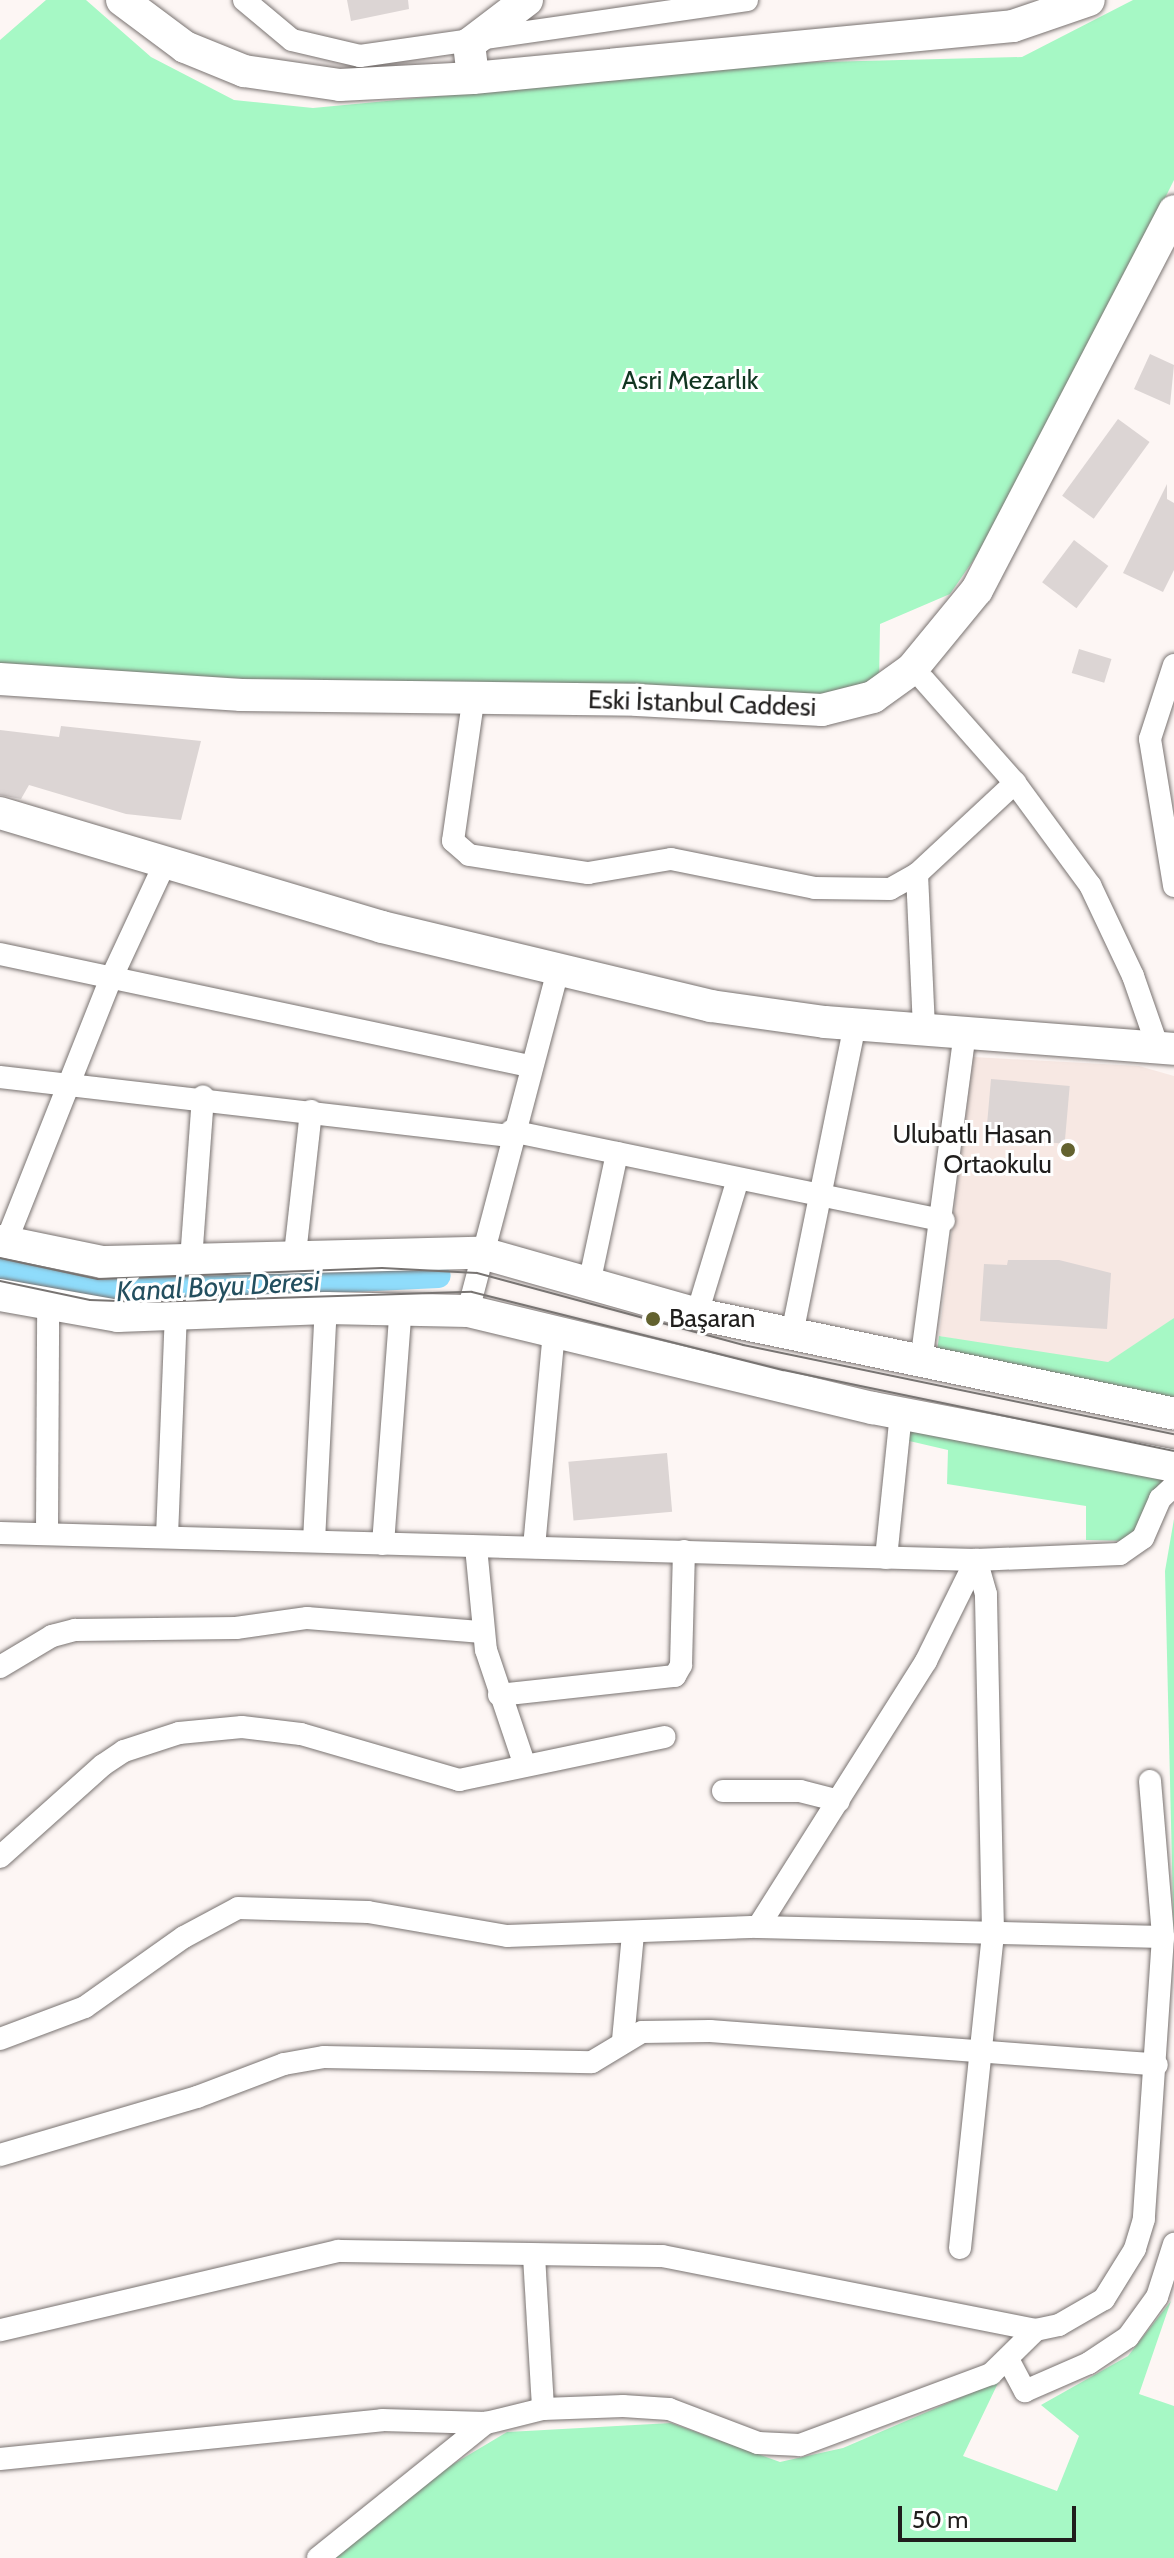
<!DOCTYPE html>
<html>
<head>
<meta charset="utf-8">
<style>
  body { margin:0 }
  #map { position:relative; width:1174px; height:2558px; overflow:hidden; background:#fdf6f4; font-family:Cabin,sans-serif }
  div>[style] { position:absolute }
  .built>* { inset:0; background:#f7e8e3 }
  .green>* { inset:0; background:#a6f8c5 }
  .canal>* { height:24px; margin:-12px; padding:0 12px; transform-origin:12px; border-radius:12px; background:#8fdcfb }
  .building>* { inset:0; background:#dcd5d4; transform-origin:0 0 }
  .roads { filter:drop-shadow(0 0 2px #797371) drop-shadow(0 0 2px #797371) }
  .street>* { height:22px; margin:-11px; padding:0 11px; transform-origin:11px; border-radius:11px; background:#fff }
  .secondary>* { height:32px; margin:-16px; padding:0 16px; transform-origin:16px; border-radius:16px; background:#fff }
  .tram>* { height:2px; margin:-1px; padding:0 1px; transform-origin:1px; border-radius:1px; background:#787472 }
  .dots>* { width:22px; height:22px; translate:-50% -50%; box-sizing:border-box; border:4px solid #fff; border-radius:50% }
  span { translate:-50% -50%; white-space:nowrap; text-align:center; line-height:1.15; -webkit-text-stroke:6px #fff; paint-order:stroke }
  .park-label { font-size:26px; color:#113521 }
  .street-label { font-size:26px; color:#201e1d }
  .poi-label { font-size:26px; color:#201e1d }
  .right { translate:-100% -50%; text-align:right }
  .left { translate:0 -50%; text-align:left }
  .water-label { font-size:28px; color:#234f5f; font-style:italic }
  .scale { position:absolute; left:898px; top:2506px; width:178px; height:36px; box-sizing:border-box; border:4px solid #201e1d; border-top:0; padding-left:10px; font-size:24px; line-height:28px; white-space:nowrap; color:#201e1d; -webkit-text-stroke:6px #fff; paint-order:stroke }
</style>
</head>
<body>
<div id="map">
  <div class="built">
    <div style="clip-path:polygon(973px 1057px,1139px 1066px,1174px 1076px,1174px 1318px,1130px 1352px,1108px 1362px,1076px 1361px,939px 1336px)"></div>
  </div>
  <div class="green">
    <div style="clip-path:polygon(46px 0,86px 0,151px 57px,234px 100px,313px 108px,784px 63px,1022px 57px,1133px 0,1174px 0,1174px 180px,1011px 506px,950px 594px,880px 624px,879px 683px,821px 702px,0 669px,0 40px)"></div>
    <div style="clip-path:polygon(1174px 1318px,1174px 1405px,936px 1360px,939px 1336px,1108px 1362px)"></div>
    <div style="clip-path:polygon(908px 1421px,1166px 1478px,1131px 1541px,1086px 1540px,1086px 1506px,947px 1484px,948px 1450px,905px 1440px)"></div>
    <div style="clip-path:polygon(1174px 1519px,1174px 1948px,1165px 1571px)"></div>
    <div style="clip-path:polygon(1171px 2301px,1139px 2394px,1174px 2406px,1174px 2558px,334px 2558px,435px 2475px,507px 2432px,671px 2423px,780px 2462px,843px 2448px,999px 2381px,963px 2456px,1057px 2491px,1079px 2436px,1041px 2405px,1128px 2356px)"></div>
  </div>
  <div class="canal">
    <div style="left:0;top:1269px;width:103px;rotate:13deg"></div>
    <div style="left:100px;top:1292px;width:339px;rotate:-2.7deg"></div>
  </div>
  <div class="building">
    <div style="clip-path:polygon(347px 0,408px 0,409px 9px,351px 21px)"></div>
    <div style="clip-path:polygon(1150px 354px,1174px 365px,1170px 405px,1134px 389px)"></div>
    <div style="left:1118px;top:419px;width:39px;height:95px;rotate:36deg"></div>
    <div style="clip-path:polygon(1167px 484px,1167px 499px,1174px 503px,1174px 570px,1163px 592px,1123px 573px)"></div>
    <div style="left:1074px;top:540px;width:43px;height:53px;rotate:37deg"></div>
    <div style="left:1079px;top:649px;width:34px;height:25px;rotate:17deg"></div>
    <div style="clip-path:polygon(61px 726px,201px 741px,181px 820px,126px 814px,29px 785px,21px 799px,0 795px,0 730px,59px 737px)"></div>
    <div style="left:991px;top:1079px;width:79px;height:58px;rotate:5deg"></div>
    <div style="clip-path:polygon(1008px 1260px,1059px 1260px,1111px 1273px,1107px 1329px,980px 1321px,984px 1264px,1007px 1265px)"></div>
    <div style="left:667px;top:1453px;width:59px;height:99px;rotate:85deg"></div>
  </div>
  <div class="roads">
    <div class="street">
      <div style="left:244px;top:0;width:62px;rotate:39.8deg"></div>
      <div style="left:292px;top:40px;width:70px;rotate:13.2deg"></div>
      <div style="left:360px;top:56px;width:391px;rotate:-8.2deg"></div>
      <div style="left:1174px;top:665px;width:78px;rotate:108deg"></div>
      <div style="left:1150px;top:739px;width:149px;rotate:80.7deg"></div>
      <div style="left:924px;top:680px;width:137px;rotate:48.5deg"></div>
      <div style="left:1015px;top:783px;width:127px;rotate:53.7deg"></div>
      <div style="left:1090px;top:885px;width:101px;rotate:64.7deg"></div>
      <div style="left:1133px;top:976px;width:73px;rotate:70.8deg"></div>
      <div style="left:473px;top:702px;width:140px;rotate:98.2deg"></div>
      <div style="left:453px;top:841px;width:21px;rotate:41deg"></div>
      <div style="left:469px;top:855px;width:46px;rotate:8.8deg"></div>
      <div style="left:514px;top:862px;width:75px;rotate:8.5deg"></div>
      <div style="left:588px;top:873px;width:84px;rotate:-9.6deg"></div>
      <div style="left:671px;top:859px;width:147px;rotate:11.4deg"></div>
      <div style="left:815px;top:888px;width:75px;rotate:0.8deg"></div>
      <div style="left:890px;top:889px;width:31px;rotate:-29deg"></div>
      <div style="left:917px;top:874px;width:134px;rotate:-42.9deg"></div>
      <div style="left:917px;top:874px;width:156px;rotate:87.4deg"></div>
      <div style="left:0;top:954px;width:541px;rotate:11.95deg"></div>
      <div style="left:0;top:1077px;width:513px;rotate:6.6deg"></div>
      <div style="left:511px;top:1131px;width:442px;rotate:11.7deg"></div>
      <div style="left:6px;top:1242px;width:281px;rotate:-68.3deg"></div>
      <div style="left:110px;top:981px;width:132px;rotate:-65deg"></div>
      <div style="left:295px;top:1254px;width:144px;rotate:-83.6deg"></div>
      <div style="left:191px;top:1260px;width:164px;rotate:-85.8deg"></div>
      <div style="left:589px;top:1284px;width:134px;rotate:-77.9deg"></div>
      <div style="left:468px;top:1311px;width:356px;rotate:-75.2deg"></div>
      <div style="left:697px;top:1314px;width:141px;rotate:-73.1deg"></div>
      <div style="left:792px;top:1334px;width:315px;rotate:-78.5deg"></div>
      <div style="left:921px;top:1362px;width:333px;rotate:-82.4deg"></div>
      <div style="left:47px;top:1532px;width:224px;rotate:-89.7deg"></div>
      <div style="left:0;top:1533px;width:976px;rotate:1.58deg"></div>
      <div style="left:976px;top:1560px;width:144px;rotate:-2.4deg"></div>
      <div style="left:1120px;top:1554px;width:28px;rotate:-35deg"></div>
      <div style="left:1143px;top:1538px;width:43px;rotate:-66.4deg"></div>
      <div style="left:1160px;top:1499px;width:19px;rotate:-43deg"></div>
      <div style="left:167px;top:1536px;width:221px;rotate:-87.7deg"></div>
      <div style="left:314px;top:1541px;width:233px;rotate:-87.1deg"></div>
      <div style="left:383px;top:1544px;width:238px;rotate:-85.7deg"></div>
      <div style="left:476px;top:1547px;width:103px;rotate:84.5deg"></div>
      <div style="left:486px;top:1650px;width:119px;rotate:71.4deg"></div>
      <div style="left:534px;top:1547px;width:218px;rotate:-84.7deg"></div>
      <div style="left:886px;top:1558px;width:145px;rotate:-84.1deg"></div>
      <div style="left:0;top:1667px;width:61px;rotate:-30.8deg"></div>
      <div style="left:52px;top:1636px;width:24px;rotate:-15deg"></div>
      <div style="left:75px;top:1630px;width:161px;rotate:-0.7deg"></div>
      <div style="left:236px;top:1628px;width:72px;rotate:-8deg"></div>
      <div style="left:307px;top:1618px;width:176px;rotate:4.6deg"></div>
      <div style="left:499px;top:1695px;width:177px;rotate:-6.2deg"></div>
      <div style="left:675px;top:1676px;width:13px;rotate:-61deg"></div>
      <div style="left:681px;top:1665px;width:114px;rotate:-88.5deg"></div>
      <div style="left:1150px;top:1781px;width:157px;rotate:85.2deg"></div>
      <div style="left:723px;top:1791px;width:77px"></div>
      <div style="left:800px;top:1791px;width:40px;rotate:14.4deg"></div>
      <div style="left:0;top:1857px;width:138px;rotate:-41.8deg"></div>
      <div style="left:103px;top:1765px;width:25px;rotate:-34deg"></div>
      <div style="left:124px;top:1751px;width:58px;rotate:-18.1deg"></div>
      <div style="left:179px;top:1733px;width:63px;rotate:-5.4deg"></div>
      <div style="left:242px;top:1727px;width:59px;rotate:6.8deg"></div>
      <div style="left:301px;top:1734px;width:165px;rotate:16.2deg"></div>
      <div style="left:459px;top:1780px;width:210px;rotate:-11.8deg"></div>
      <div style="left:758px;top:1927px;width:315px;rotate:-57.7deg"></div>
      <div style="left:926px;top:1661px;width:113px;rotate:-63.7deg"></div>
      <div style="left:0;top:2039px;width:91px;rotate:-20.6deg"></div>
      <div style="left:85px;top:2007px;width:121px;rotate:-35.3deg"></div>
      <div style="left:184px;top:1937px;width:61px;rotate:-28.2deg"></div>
      <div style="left:238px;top:1908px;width:130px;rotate:1.8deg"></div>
      <div style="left:368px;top:1912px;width:141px;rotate:9.8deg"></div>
      <div style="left:507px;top:1936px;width:251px;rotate:-2.1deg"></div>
      <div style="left:758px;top:1927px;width:405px;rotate:1.4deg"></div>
      <div style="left:1163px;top:1937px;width:283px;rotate:93.9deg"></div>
      <div style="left:1144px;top:2219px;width:31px;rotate:107deg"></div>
      <div style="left:1135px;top:2249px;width:59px;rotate:121.8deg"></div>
      <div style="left:1104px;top:2299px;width:52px;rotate:150deg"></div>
      <div style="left:1059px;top:2325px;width:24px;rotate:168deg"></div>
      <div style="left:1036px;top:2330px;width:381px;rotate:-168.8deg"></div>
      <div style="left:662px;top:2256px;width:324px;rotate:-179.1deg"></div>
      <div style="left:338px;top:2251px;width:347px;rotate:166.8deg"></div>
      <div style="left:623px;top:2040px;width:105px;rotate:-84.6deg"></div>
      <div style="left:0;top:2155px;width:205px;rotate:-16.4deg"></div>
      <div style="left:197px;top:2097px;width:93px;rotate:-20.8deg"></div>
      <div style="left:284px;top:2064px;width:41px;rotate:-9.9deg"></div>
      <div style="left:324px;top:2057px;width:268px;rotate:1.1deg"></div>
      <div style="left:592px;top:2062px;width:58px;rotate:-31deg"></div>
      <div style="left:642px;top:2032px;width:68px;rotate:-0.8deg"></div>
      <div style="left:710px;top:2031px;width:448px;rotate:4.3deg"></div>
      <div style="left:960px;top:2248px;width:318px;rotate:-84deg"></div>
      <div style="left:993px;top:1932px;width:338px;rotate:-91.2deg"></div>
      <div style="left:986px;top:1594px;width:35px;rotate:-106deg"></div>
      <div style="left:534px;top:2256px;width:153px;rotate:86.6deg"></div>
      <div style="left:1010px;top:2363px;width:32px;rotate:62deg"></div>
      <div style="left:1025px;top:2391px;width:70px;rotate:-23.6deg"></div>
      <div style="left:1089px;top:2363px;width:47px;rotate:-33.7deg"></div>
      <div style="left:1128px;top:2337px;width:49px;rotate:-54.1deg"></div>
      <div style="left:1157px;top:2297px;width:56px;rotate:-72.2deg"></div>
      <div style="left:0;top:2459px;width:384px;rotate:-5.8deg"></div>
      <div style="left:382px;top:2420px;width:104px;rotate:1.7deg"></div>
      <div style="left:486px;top:2423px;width:59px;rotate:-13.8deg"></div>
      <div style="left:543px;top:2409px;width:80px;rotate:-2.1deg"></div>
      <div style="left:623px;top:2406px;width:46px;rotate:3.7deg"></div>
      <div style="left:669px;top:2409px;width:95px;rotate:20.9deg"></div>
      <div style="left:758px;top:2443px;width:42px;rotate:2.7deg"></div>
      <div style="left:800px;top:2445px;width:204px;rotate:-20.4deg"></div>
      <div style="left:991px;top:2374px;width:63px;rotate:-44.4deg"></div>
      <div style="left:318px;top:2558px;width:216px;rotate:-38.8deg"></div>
    </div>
    <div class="secondary">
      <div style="left:122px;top:0;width:79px;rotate:36.7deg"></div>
      <div style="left:185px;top:47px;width:64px;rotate:22.1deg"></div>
      <div style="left:244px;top:71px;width:97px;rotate:8.3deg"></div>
      <div style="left:340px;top:85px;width:133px;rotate:-3deg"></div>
      <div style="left:527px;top:0;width:73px;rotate:142.8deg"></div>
      <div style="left:469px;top:44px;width:34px;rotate:83deg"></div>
      <div style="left:473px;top:78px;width:542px;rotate:-5.5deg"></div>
      <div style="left:1013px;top:26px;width:80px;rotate:-18.9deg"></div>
      <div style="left:0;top:679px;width:242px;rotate:3.8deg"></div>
      <div style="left:241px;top:695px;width:396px;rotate:0.7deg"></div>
      <div style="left:637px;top:700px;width:185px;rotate:3.1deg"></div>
      <div style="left:822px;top:710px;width:53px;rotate:-14.3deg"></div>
      <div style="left:873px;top:697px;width:48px;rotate:-35.7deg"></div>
      <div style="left:912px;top:669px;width:102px;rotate:-50.6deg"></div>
      <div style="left:977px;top:590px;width:427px;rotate:-62.5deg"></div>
      <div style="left:0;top:813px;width:399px;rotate:16.6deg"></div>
      <div style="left:382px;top:927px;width:338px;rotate:13.5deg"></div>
      <div style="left:711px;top:1006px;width:115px;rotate:8deg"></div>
      <div style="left:825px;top:1022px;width:350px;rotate:4.4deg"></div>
      <div style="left:0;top:1241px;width:104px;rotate:11.6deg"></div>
      <div style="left:102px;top:1262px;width:380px;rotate:-1.4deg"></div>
      <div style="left:482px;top:1253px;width:223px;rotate:15.8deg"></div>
      <div style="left:697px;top:1314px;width:487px;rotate:11.8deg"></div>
      <div style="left:0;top:1295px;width:120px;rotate:10.1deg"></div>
      <div style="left:118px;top:1316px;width:208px;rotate:-2.2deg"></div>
      <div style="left:326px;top:1308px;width:142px;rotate:1.2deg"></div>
      <div style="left:468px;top:1311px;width:416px;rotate:13.5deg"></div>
      <div style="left:873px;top:1408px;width:307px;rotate:10.9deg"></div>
    </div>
  </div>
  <div class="tram">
    <div style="left:0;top:1258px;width:100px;rotate:12.1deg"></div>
    <div style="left:98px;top:1279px;width:284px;rotate:-2.2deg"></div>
    <div style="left:382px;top:1268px;width:95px;rotate:3deg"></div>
    <div style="left:477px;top:1273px;width:276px;rotate:15.1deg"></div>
    <div style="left:743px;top:1345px;width:440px;rotate:11.7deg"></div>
    <div style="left:0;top:1281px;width:92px;rotate:11.9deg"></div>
    <div style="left:90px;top:1300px;width:58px;rotate:2deg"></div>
    <div style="left:148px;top:1302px;width:324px;rotate:-1.8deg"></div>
    <div style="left:472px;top:1292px;width:321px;rotate:14.1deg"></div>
    <div style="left:783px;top:1370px;width:399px;rotate:11.7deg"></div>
  </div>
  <div class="dots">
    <div style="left:1068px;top:1150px;background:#63622f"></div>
    <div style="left:653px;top:1319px;background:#63622f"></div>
  </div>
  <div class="park-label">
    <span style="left:690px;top:381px">Asri Mezarlık</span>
  </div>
  <div class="street-label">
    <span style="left:702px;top:704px;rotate:2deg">Eski İstanbul Caddesi</span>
  </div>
  <div class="poi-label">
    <span class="right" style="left:1052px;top:1150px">Ulubatlı Hasan<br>Ortaokulu</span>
    <span class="left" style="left:669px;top:1319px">Başaran</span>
  </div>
  <div class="water-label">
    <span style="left:218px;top:1286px;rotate:-3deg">Kanal Boyu Deresi</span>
  </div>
  <div class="scale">50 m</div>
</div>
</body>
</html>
